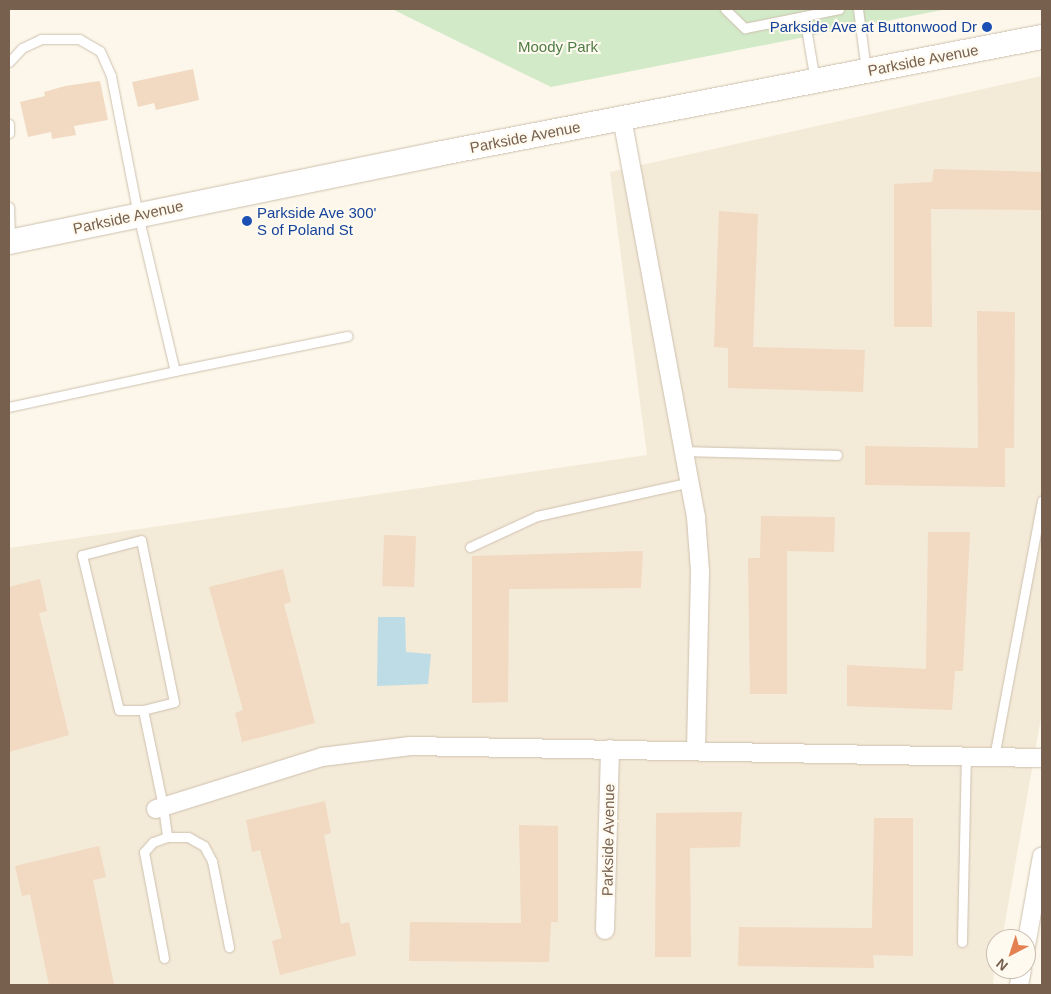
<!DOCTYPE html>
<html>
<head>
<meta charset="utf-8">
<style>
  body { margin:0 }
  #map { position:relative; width:1051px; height:994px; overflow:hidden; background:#fcf7ea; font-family:Arial,sans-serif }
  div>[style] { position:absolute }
  .residential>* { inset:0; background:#f4ead8 }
  .green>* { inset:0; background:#d2eac8 }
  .water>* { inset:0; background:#bedce6 }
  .building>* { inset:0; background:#f1d9c2; transform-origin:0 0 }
  .roads { filter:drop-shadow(0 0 1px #cec0af) drop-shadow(0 0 1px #cec0af) }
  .lane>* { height:9px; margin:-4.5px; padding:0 4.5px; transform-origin:4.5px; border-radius:4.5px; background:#fff }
  .street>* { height:18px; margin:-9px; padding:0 9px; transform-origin:9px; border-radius:9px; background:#fff }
  .secondary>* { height:24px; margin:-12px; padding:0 12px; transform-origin:12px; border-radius:12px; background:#fff }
  .dots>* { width:14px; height:14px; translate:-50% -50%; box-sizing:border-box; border:2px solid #fffaf0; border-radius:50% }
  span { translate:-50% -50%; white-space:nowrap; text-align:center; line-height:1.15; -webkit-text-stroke:4px #fffaf0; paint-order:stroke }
  .transit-label { font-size:15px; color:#164399 }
  .right { translate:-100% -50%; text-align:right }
  .left { translate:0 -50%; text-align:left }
  .park-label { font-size:15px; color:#507c45 }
  .street-label { font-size:15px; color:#77604d }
  .frame { position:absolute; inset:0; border:10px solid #77604d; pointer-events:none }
  .north { position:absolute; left:986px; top:929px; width:50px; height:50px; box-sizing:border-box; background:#fffaf0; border:1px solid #c9bcaf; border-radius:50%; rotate:220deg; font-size:14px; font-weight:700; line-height:20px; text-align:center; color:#77604d }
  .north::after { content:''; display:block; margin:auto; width:18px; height:22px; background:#e38152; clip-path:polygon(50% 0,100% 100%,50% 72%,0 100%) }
</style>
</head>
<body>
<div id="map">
  <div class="residential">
    <div style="clip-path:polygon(1042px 76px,1042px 712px,1002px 939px,996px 939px,993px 985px,9px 985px,9px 548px,647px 455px,610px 172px)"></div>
  </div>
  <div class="green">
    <div style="clip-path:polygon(392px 9px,947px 9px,551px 87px)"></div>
  </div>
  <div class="water">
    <div style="clip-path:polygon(378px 617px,405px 617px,406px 652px,431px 654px,428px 684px,377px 686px)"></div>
  </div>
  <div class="building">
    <div style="clip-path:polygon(193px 69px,199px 100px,156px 110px,154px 103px,138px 107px,132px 82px)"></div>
    <div style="clip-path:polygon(100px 81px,108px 120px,74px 126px,76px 135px,52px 139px,51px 132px,28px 137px,20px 102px,45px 96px,44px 92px,65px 86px)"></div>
    <div style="clip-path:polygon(934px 169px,1042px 172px,1042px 210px,931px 209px,932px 327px,894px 327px,894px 184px,932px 182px)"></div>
    <div style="clip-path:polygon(719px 211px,758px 214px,753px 347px,865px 350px,863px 392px,728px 388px,728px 348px,714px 347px)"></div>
    <div style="clip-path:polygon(977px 311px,1015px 312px,1014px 448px,1005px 448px,1005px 487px,865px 485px,865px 446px,978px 448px)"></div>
    <div style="clip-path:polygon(761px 516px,835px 517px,834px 552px,787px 551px,787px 694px,750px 694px,748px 558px,760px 558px)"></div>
    <div style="clip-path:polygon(928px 532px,970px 532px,963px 671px,955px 671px,952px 710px,847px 706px,847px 665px,926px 669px)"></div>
    <div style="left:384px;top:535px;width:32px;height:51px;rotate:2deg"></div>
    <div style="clip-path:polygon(643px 551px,641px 588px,509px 589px,508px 702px,472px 703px,472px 556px)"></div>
    <div style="clip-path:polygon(283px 569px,291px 602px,284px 604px,315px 723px,242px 742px,235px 713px,243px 710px,209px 587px)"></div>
    <div style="clip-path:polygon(40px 579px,47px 611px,39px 613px,69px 735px,9px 752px,9px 587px)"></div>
    <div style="clip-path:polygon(325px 801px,331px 833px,324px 835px,341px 924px,349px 922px,356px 955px,280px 975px,272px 941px,282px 938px,260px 850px,252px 852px,246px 820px)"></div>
    <div style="clip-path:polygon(742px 812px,740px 847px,690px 848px,691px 957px,655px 957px,656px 813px)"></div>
    <div style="clip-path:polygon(874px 818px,913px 818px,913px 956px,873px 955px,874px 968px,738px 966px,739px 927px,872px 928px)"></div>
    <div style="clip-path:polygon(519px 825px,558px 826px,558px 922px,551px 922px,549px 962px,409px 961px,410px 922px,521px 923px)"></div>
    <div style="clip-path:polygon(99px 846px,106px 877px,93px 880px,114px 985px,49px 985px,30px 894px,22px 896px,15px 866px)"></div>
  </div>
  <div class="roads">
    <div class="lane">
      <div style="left:725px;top:9px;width:28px;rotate:44deg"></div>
      <div style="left:745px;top:28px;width:96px;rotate:-11.4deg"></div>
      <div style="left:858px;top:9px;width:63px;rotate:82.6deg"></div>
      <div style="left:804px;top:16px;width:66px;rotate:80.4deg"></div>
      <div style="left:9px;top:62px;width:19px;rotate:-47deg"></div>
      <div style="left:22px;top:48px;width:21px;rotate:-25deg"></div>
      <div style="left:41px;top:39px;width:38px"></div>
      <div style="left:79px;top:39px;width:24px;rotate:30deg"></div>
      <div style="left:100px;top:51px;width:27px;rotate:66deg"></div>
      <div style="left:111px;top:76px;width:142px;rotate:79deg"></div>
      <div style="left:138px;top:215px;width:160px;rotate:76.7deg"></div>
      <div style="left:175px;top:371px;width:170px;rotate:167.8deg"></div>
      <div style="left:9px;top:133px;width:9px;rotate:-90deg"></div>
      <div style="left:9px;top:207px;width:35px;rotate:88deg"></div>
      <div style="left:175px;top:371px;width:176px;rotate:-11.5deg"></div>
      <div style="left:685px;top:451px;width:152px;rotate:1.5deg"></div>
      <div style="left:470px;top:547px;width:74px;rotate:-24.8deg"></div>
      <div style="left:537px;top:516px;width:157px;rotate:-12.5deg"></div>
      <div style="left:143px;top:710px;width:32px;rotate:-14deg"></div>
      <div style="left:174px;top:702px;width:165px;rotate:-101.5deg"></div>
      <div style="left:141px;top:540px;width:61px;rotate:165.7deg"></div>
      <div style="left:82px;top:555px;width:159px;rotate:76.6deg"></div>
      <div style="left:119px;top:710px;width:24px"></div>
      <div style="left:143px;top:710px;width:99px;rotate:78.3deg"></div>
      <div style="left:163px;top:807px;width:30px;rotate:82deg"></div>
      <div style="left:167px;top:837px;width:15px;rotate:160deg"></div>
      <div style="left:153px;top:842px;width:13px;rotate:132deg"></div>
      <div style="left:144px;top:852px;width:108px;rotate:79.3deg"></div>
      <div style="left:994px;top:757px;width:261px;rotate:-79.4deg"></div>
      <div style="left:167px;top:837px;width:21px"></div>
      <div style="left:188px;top:837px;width:18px;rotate:29deg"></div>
      <div style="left:204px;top:846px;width:17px;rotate:62deg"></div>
      <div style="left:212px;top:861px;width:88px;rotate:78.8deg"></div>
      <div style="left:962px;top:942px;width:186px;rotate:-88.8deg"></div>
    </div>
    <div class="street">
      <div style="left:622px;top:118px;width:406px;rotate:79.5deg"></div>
      <div style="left:696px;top:517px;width:55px;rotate:85.8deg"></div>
      <div style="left:700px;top:572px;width:179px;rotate:91.3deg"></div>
      <div style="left:156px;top:809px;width:174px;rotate:-17.4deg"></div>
      <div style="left:322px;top:757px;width:89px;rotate:-7.1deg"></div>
      <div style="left:410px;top:746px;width:632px;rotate:1.09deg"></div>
      <div style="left:605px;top:930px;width:181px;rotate:-88.4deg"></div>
      <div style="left:1026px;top:946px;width:91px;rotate:-79.9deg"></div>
      <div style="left:1019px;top:985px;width:16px;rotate:-79deg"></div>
    </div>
    <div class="secondary">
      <div style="left:9px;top:242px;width:437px;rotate:-11.6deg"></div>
      <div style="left:437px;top:154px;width:616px;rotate:-10.95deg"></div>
    </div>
  </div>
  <div class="dots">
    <div style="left:987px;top:27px;background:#1a4fb4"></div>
    <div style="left:247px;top:221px;background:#1a4fb4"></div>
  </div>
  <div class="transit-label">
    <span class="right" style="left:977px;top:27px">Parkside Ave at Buttonwood Dr</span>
    <span class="left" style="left:257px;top:221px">Parkside Ave 300'<br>S of Poland St</span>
  </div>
  <div class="park-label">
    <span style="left:558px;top:47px">Moody Park</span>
  </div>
  <div class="street-label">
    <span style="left:923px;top:60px;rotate:-11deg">Parkside Avenue</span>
    <span style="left:525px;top:137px;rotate:-11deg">Parkside Avenue</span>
    <span style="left:128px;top:217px;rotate:-12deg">Parkside Avenue</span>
    <span style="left:608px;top:840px;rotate:-89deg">Parkside Avenue</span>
  </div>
  <div class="frame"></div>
  <div class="north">N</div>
</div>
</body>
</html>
